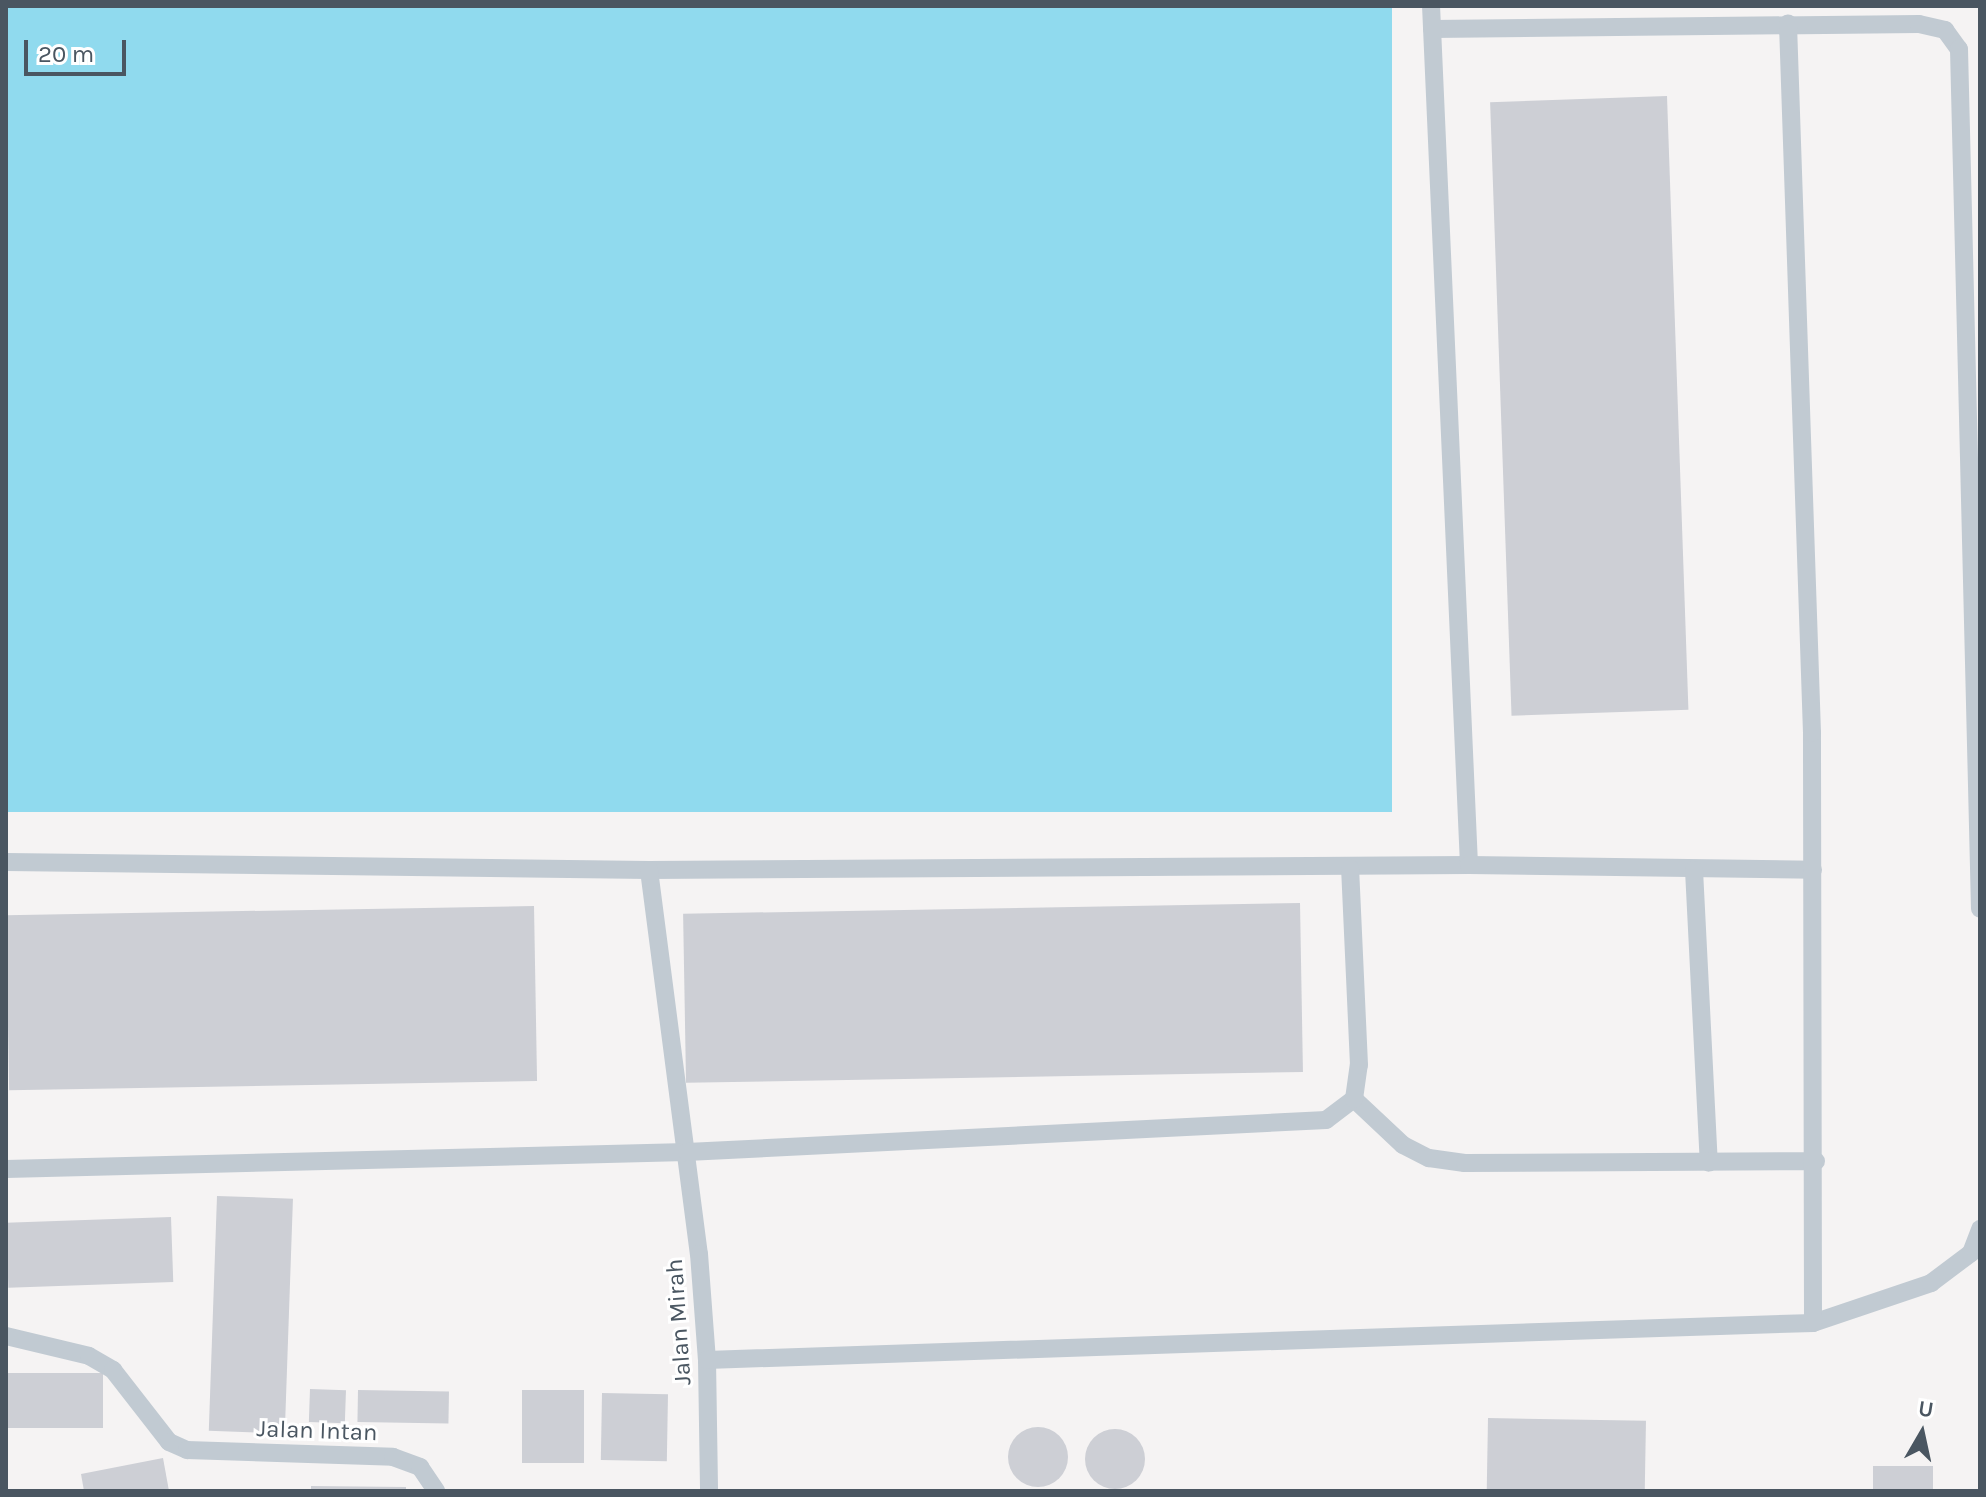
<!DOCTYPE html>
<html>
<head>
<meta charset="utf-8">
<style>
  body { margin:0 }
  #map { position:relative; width:1986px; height:1497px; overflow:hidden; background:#f5f3f3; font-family:Karla,sans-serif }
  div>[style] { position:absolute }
  .water>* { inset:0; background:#90daee; transform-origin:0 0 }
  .building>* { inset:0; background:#cdcfd5; transform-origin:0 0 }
  .round { border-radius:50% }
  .lane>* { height:18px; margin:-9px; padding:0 9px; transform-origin:9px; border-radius:9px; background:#c1cad2 }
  span { translate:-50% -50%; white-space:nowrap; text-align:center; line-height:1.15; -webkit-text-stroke:6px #fff; paint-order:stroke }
  .street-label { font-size:24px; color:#4a5661 }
  .frame { position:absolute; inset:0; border:8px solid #4a5661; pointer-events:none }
  .north { position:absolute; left:1882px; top:1393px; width:80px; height:80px; -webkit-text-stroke:6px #fff; paint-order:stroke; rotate:9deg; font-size:22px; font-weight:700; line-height:32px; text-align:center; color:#4a5661 }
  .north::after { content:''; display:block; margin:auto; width:28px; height:36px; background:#4a5661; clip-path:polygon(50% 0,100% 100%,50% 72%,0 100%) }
  .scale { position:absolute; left:24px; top:40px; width:102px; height:36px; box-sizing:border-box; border:4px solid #4a5661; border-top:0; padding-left:10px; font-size:24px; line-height:28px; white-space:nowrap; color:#4a5661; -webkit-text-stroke:6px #fff; paint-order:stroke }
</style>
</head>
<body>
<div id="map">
  <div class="water">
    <div style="left:6px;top:6px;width:1386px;height:806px"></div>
  </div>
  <div class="building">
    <div style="left:1667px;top:96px;width:614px;height:177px;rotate:88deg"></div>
    <div style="left:1300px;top:903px;width:169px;height:617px;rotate:89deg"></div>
    <div style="left:534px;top:906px;width:175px;height:528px;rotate:89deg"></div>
    <div style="left:217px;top:1196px;width:76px;height:235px;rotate:2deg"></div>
    <div style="left:171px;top:1217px;width:65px;height:165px;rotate:88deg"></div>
    <div style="left:6px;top:1373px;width:97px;height:55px"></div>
    <div style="left:310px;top:1389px;width:36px;height:33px;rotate:2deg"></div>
    <div style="left:358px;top:1390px;width:91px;height:32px;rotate:1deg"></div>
    <div style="left:522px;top:1390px;width:62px;height:73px"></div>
    <div style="left:602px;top:1393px;width:66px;height:67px;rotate:1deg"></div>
    <div style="left:1488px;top:1418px;width:158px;height:73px;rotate:1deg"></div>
    <div class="round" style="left:1008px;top:1427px;width:60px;height:60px"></div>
    <div class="round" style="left:1085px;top:1429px;width:60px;height:60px"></div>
    <div style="clip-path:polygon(163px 1458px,169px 1491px,84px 1491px,81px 1474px)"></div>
    <div style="left:1933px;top:1466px;width:25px;height:60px;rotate:90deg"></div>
    <div style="clip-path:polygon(311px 1486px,406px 1487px,406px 1491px,311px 1491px)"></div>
  </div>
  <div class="lane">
    <div style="left:1432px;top:29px;width:487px;rotate:-0.6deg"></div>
    <div style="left:1919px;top:24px;width:27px;rotate:13deg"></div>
    <div style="left:1945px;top:30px;width:24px;rotate:54deg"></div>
    <div style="left:1959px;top:49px;width:860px;rotate:88.6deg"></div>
    <div style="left:6px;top:862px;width:643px;rotate:0.71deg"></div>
    <div style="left:649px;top:870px;width:820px;rotate:-0.35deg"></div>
    <div style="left:1469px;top:865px;width:860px;rotate:-92.53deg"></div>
    <div style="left:1469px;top:865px;width:344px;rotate:0.8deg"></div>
    <div style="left:649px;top:870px;width:387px;rotate:82.6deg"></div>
    <div style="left:699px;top:1254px;width:106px;rotate:85.7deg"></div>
    <div style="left:707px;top:1360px;width:131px;rotate:89.1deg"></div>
    <div style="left:1694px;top:870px;width:293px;rotate:87.1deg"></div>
    <div style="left:1354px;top:1099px;width:67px;rotate:43.2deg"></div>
    <div style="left:1403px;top:1145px;width:29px;rotate:27deg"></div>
    <div style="left:1429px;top:1158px;width:36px;rotate:8deg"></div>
    <div style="left:1465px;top:1163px;width:351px;rotate:-0.3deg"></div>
    <div style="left:6px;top:1169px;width:681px;rotate:-1.43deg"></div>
    <div style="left:687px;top:1152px;width:640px;rotate:-2.87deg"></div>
    <div style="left:1326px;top:1120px;width:35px;rotate:-37deg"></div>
    <div style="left:1354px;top:1099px;width:34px;rotate:-82deg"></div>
    <div style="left:1359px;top:1065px;width:197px;rotate:-92.6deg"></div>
    <div style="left:1813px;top:1323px;width:125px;rotate:-18.7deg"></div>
    <div style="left:1931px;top:1283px;width:50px;rotate:-36.9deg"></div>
    <div style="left:1971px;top:1253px;width:26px;rotate:-69deg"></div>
    <div style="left:6px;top:1336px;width:85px;rotate:13.5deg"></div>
    <div style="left:89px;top:1356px;width:28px;rotate:30deg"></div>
    <div style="left:113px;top:1370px;width:91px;rotate:52.1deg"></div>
    <div style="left:169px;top:1442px;width:20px;rotate:24deg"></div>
    <div style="left:187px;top:1450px;width:206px;rotate:1.9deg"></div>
    <div style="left:393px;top:1457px;width:29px;rotate:20deg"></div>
    <div style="left:420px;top:1467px;width:29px;rotate:56deg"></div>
    <div style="left:707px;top:1360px;width:1107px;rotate:-1.92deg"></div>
    <div style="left:1813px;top:1323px;width:590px;rotate:-90.1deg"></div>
    <div style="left:1812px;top:733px;width:710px;rotate:-91.94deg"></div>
  </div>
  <div class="street-label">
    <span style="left:679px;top:1322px;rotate:-94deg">Jalan Mirah</span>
    <span style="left:317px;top:1431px;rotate:2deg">Jalan Intan</span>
  </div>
  <div class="frame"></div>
  <div class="north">U</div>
  <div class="scale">20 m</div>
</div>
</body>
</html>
